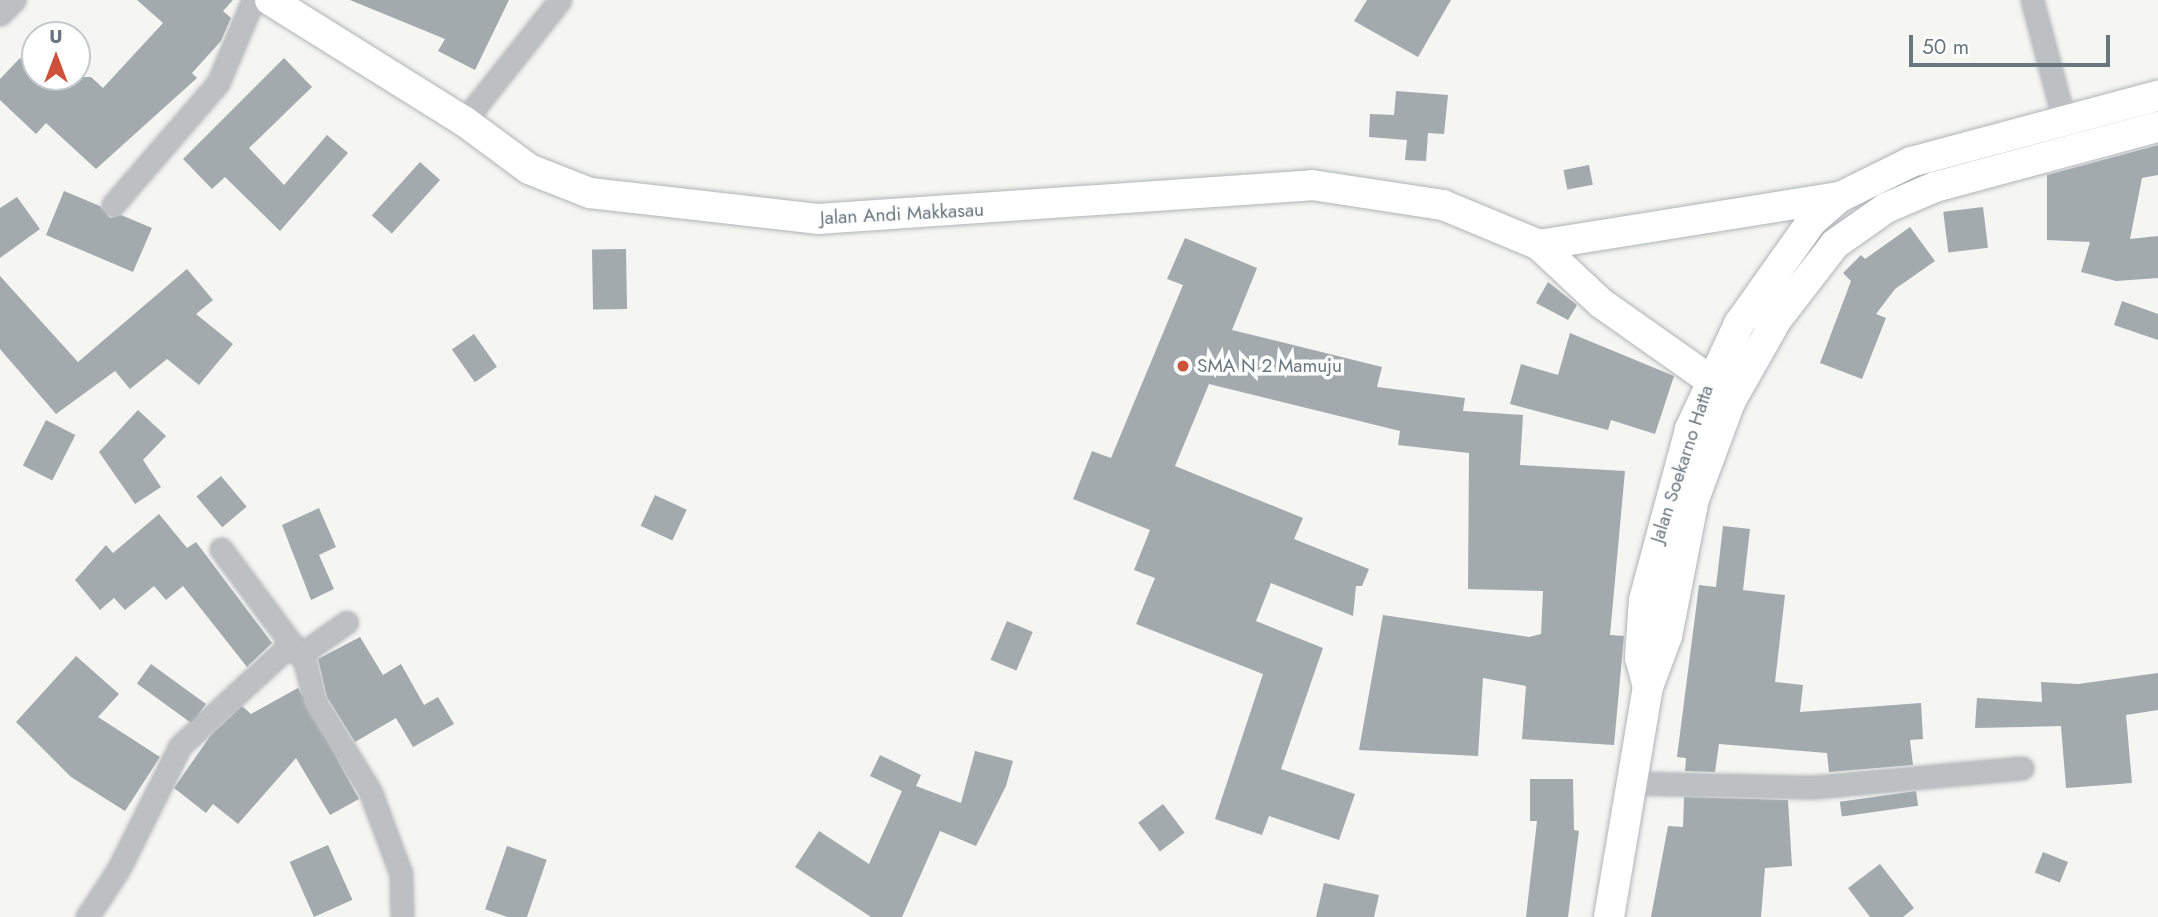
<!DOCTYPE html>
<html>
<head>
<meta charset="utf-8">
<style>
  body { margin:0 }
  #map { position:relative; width:2158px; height:917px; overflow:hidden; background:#f5f5f2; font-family:Jost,sans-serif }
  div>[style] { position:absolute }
  .building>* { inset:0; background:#a2aaae; transform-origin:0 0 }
  .roads { filter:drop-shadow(0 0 2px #afb4b7) drop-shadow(0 0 2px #afb4b7) }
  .street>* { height:21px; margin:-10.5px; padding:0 10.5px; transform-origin:10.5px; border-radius:10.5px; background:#bcc0c3 }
  .secondary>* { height:30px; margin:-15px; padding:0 15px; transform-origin:15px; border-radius:15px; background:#fff }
  .dots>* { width:19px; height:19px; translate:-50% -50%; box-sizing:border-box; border:4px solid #fff; border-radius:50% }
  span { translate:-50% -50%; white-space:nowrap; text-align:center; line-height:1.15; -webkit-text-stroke:7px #fff; paint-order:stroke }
  .street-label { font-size:19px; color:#68777f }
  .poi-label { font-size:19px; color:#68777f }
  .left { translate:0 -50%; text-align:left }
  .north { position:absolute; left:21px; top:21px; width:70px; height:70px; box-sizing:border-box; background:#fff; border:2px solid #c3c9cc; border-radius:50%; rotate:0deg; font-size:19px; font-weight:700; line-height:28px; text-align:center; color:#68777f }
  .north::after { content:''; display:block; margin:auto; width:24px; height:32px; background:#ce5139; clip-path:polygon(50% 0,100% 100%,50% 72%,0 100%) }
  .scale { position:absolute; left:1909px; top:35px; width:201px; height:32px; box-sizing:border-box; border:4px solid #68777f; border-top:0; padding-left:9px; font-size:21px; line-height:24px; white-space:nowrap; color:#68777f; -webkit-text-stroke:5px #fff; paint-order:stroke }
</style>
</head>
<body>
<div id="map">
  <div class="building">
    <div style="clip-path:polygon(137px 0,233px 0,223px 11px,231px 18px,221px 41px,192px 73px,197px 78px,96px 169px,46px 123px,36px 134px,0 100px,0 79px,20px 58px,35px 77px,91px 77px,103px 88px,163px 23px)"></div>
    <div style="clip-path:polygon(350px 0,509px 0,475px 70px,438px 51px,445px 39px)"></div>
    <div style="clip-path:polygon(1367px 0,1451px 0,1418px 57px,1354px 21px)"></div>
    <div style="clip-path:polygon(284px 58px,312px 87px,249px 148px,284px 185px,327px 135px,348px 153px,280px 231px,225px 177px,212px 189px,183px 159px)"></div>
    <div style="clip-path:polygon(1396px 91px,1448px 95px,1444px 134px,1428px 133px,1426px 161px,1405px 160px,1407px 140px,1369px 137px,1370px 114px,1394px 115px)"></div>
    <div style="clip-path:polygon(2158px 145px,2158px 175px,2142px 178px,2130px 239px,2158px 236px,2158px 278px,2116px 281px,2081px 272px,2090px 242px,2047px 240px,2047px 175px)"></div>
    <div style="left:420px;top:162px;width:27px;height:72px;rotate:42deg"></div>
    <div style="left:1589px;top:165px;width:20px;height:26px;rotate:79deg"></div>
    <div style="clip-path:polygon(64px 191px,100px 206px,110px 218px,121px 215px,152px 228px,133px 272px,46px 235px)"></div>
    <div style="clip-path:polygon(17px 197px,40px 229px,0 258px,0 208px)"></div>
    <div style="left:1983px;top:207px;width:41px;height:40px;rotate:83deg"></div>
    <div style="clip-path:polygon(1910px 227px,1935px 261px,1895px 289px,1876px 314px,1886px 318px,1862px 379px,1820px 363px,1851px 281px,1843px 273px,1861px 255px,1865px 259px)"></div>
    <div style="clip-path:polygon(1185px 238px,1257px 268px,1232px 330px,1382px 367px,1377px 387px,1465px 398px,1463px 411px,1523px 415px,1520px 465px,1625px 471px,1610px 635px,1624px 636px,1614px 745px,1522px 739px,1526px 686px,1483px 678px,1478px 756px,1359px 750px,1383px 615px,1529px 637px,1541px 634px,1543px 591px,1468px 589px,1469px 453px,1398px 445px,1400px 431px,1209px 384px,1175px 466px,1303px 518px,1294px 539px,1369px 569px,1362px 586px,1356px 586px,1353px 616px,1271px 583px,1256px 621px,1323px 648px,1281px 769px,1355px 794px,1339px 840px,1269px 816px,1262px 835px,1215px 819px,1263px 674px,1136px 624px,1155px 578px,1134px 570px,1150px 530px,1073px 499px,1092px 451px,1111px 458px,1183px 285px,1167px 279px)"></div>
    <div style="left:626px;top:249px;width:60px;height:34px;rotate:89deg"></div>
    <div style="clip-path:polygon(187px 269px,213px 300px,196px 314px,233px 344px,199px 385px,167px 359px,130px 389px,115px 371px,56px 414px,0 349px,0 276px,78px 362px)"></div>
    <div style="clip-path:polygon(1548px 282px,1577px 305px,1568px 320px,1536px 303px)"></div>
    <div style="clip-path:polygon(2122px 301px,2158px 314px,2158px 340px,2114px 325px)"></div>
    <div style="clip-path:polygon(1570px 333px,1674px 376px,1655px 434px,1611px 420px,1608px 430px,1510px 404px,1521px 364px,1558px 375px)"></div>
    <div style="left:474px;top:334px;width:40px;height:27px;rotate:55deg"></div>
    <div style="clip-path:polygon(138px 410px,166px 436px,143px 460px,161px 487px,135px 504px,99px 452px)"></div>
    <div style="left:46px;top:420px;width:33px;height:51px;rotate:27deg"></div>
    <div style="left:221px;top:476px;width:40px;height:32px;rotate:50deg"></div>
    <div style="left:655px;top:495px;width:35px;height:34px;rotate:25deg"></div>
    <div style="clip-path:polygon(319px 508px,336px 547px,319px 555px,334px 589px,311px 600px,282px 525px)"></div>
    <div style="clip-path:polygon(159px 514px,187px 548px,196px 542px,272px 643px,247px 667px,183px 586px,166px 600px,154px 586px,125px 610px,114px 598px,100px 610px,75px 580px,106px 545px,113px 553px)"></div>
    <div style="clip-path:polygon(1723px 526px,1750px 529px,1743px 590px,1785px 595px,1775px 682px,1803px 685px,1800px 712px,1921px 703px,1923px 739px,1910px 740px,1913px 765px,1829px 772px,1827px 753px,1719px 744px,1715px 772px,1685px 771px,1686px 758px,1677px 757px,1699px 585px,1716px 587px)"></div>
    <div style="left:1007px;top:621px;width:28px;height:42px;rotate:23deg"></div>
    <div style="clip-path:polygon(360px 637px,383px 675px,401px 664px,424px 705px,438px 697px,454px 724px,413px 747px,396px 718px,355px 742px,327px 697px,318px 659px)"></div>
    <div style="clip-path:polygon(76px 656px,119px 694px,98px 717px,160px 757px,125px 811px,71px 777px,16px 722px)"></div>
    <div style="left:151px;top:664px;width:68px;height:24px;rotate:36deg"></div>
    <div style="clip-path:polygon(2158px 673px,2158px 710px,2126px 715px,2132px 783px,2066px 788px,2061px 726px,1975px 728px,1977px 698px,2042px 702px,2041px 682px,2078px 684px)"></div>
    <div style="clip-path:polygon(298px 688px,359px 799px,330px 815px,296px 758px,238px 824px,213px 804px,206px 813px,174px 788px,211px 735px,242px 706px,251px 714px)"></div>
    <div style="clip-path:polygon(975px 751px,1013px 761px,1006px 786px,976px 846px,940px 831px,902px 917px,871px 917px,795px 867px,819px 831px,869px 864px,902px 791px,870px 776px,880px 755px,921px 775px,916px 786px,961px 803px)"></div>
    <div style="clip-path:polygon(1530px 779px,1573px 779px,1574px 830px,1579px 831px,1568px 917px,1526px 917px,1537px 821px,1530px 821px)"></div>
    <div style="left:1916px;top:791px;width:15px;height:77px;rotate:82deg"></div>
    <div style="clip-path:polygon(1684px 797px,1788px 800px,1792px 866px,1765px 868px,1761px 917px,1651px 917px,1668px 826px,1683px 827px)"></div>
    <div style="left:1163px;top:804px;width:36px;height:31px;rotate:53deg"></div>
    <div style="left:328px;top:845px;width:60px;height:42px;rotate:66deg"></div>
    <div style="left:507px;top:846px;width:42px;height:67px;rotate:19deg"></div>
    <div style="left:2043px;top:852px;width:27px;height:22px;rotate:22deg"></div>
    <div style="clip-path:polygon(1880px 864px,1914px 908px,1903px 917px,1870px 917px,1848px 888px)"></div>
    <div style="clip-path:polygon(1324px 883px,1379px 895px,1374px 917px,1316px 917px)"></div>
  </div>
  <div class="roads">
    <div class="street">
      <div style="left:2032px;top:0;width:137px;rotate:75.1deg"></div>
      <div style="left:0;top:14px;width:20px;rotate:-45deg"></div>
      <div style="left:464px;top:121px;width:154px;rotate:-51.6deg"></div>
      <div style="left:113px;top:205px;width:161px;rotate:-49.3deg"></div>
      <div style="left:218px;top:83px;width:90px;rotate:-67.1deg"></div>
      <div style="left:221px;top:549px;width:141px;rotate:53.4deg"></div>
      <div style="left:305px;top:662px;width:41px;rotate:76deg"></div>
      <div style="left:315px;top:702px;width:105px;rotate:58.3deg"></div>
      <div style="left:370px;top:791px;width:89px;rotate:69.5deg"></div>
      <div style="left:401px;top:874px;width:43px;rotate:88.7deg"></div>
      <div style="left:300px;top:655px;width:57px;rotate:-35.1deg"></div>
      <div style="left:1631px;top:783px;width:183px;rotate:1.3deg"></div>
      <div style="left:1814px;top:787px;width:209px;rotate:-5.2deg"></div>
      <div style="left:87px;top:917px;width:56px;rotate:-56.6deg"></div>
      <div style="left:118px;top:870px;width:139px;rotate:-63.4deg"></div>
      <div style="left:180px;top:746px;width:152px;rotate:-42.6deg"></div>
    </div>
    <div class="secondary">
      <div style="left:270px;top:0;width:229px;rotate:32deg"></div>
      <div style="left:464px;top:121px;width:81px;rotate:36.4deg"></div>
      <div style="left:529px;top:169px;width:66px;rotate:21.5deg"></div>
      <div style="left:590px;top:193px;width:229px;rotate:6.5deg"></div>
      <div style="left:818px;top:219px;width:495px;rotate:-3.9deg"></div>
      <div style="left:1312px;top:185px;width:133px;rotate:8.7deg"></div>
      <div style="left:1443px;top:205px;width:104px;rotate:22.6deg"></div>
      <div style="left:1539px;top:245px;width:85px;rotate:43.1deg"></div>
      <div style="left:1601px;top:303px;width:133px;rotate:35.2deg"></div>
      <div style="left:1710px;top:380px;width:30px;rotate:48deg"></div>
      <div style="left:1539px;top:245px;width:305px;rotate:-9.1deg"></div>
      <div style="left:1648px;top:687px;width:30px;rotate:-105deg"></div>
      <div style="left:1640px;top:658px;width:58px;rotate:-86.1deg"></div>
      <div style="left:1644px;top:600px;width:177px;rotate:-74.9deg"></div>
      <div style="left:1690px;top:429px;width:116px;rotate:-65deg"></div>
      <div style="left:1739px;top:324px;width:126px;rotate:-54.7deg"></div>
      <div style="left:1812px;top:221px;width:37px;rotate:-41deg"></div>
      <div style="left:1840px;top:197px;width:79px;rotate:-26.2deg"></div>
      <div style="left:1911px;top:162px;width:256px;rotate:-15deg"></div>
      <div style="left:1609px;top:917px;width:233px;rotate:-80.4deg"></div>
      <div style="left:1648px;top:687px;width:54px;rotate:-69.6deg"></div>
      <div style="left:1667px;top:636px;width:140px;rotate:-78.9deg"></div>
      <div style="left:1694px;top:499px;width:103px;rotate:-69.6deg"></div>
      <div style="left:1730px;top:402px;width:95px;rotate:-60.5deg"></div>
      <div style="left:1777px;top:319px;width:95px;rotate:-52.3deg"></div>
      <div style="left:1835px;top:244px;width:62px;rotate:-35.2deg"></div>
      <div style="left:1886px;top:208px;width:53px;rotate:-23.2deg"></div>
      <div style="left:1935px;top:187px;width:231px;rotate:-15.1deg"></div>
    </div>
  </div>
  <div class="dots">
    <div style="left:1183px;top:366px;background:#ce5139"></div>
  </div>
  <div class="street-label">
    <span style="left:902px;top:214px;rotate:-3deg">Jalan Andi Makkasau</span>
    <span style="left:1682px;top:464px;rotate:-72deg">Jalan Soekarno Hatta</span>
  </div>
  <div class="poi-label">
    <span class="left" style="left:1197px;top:366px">SMA N 2 Mamuju</span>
  </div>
  <div class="north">U</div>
  <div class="scale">50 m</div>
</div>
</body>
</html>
